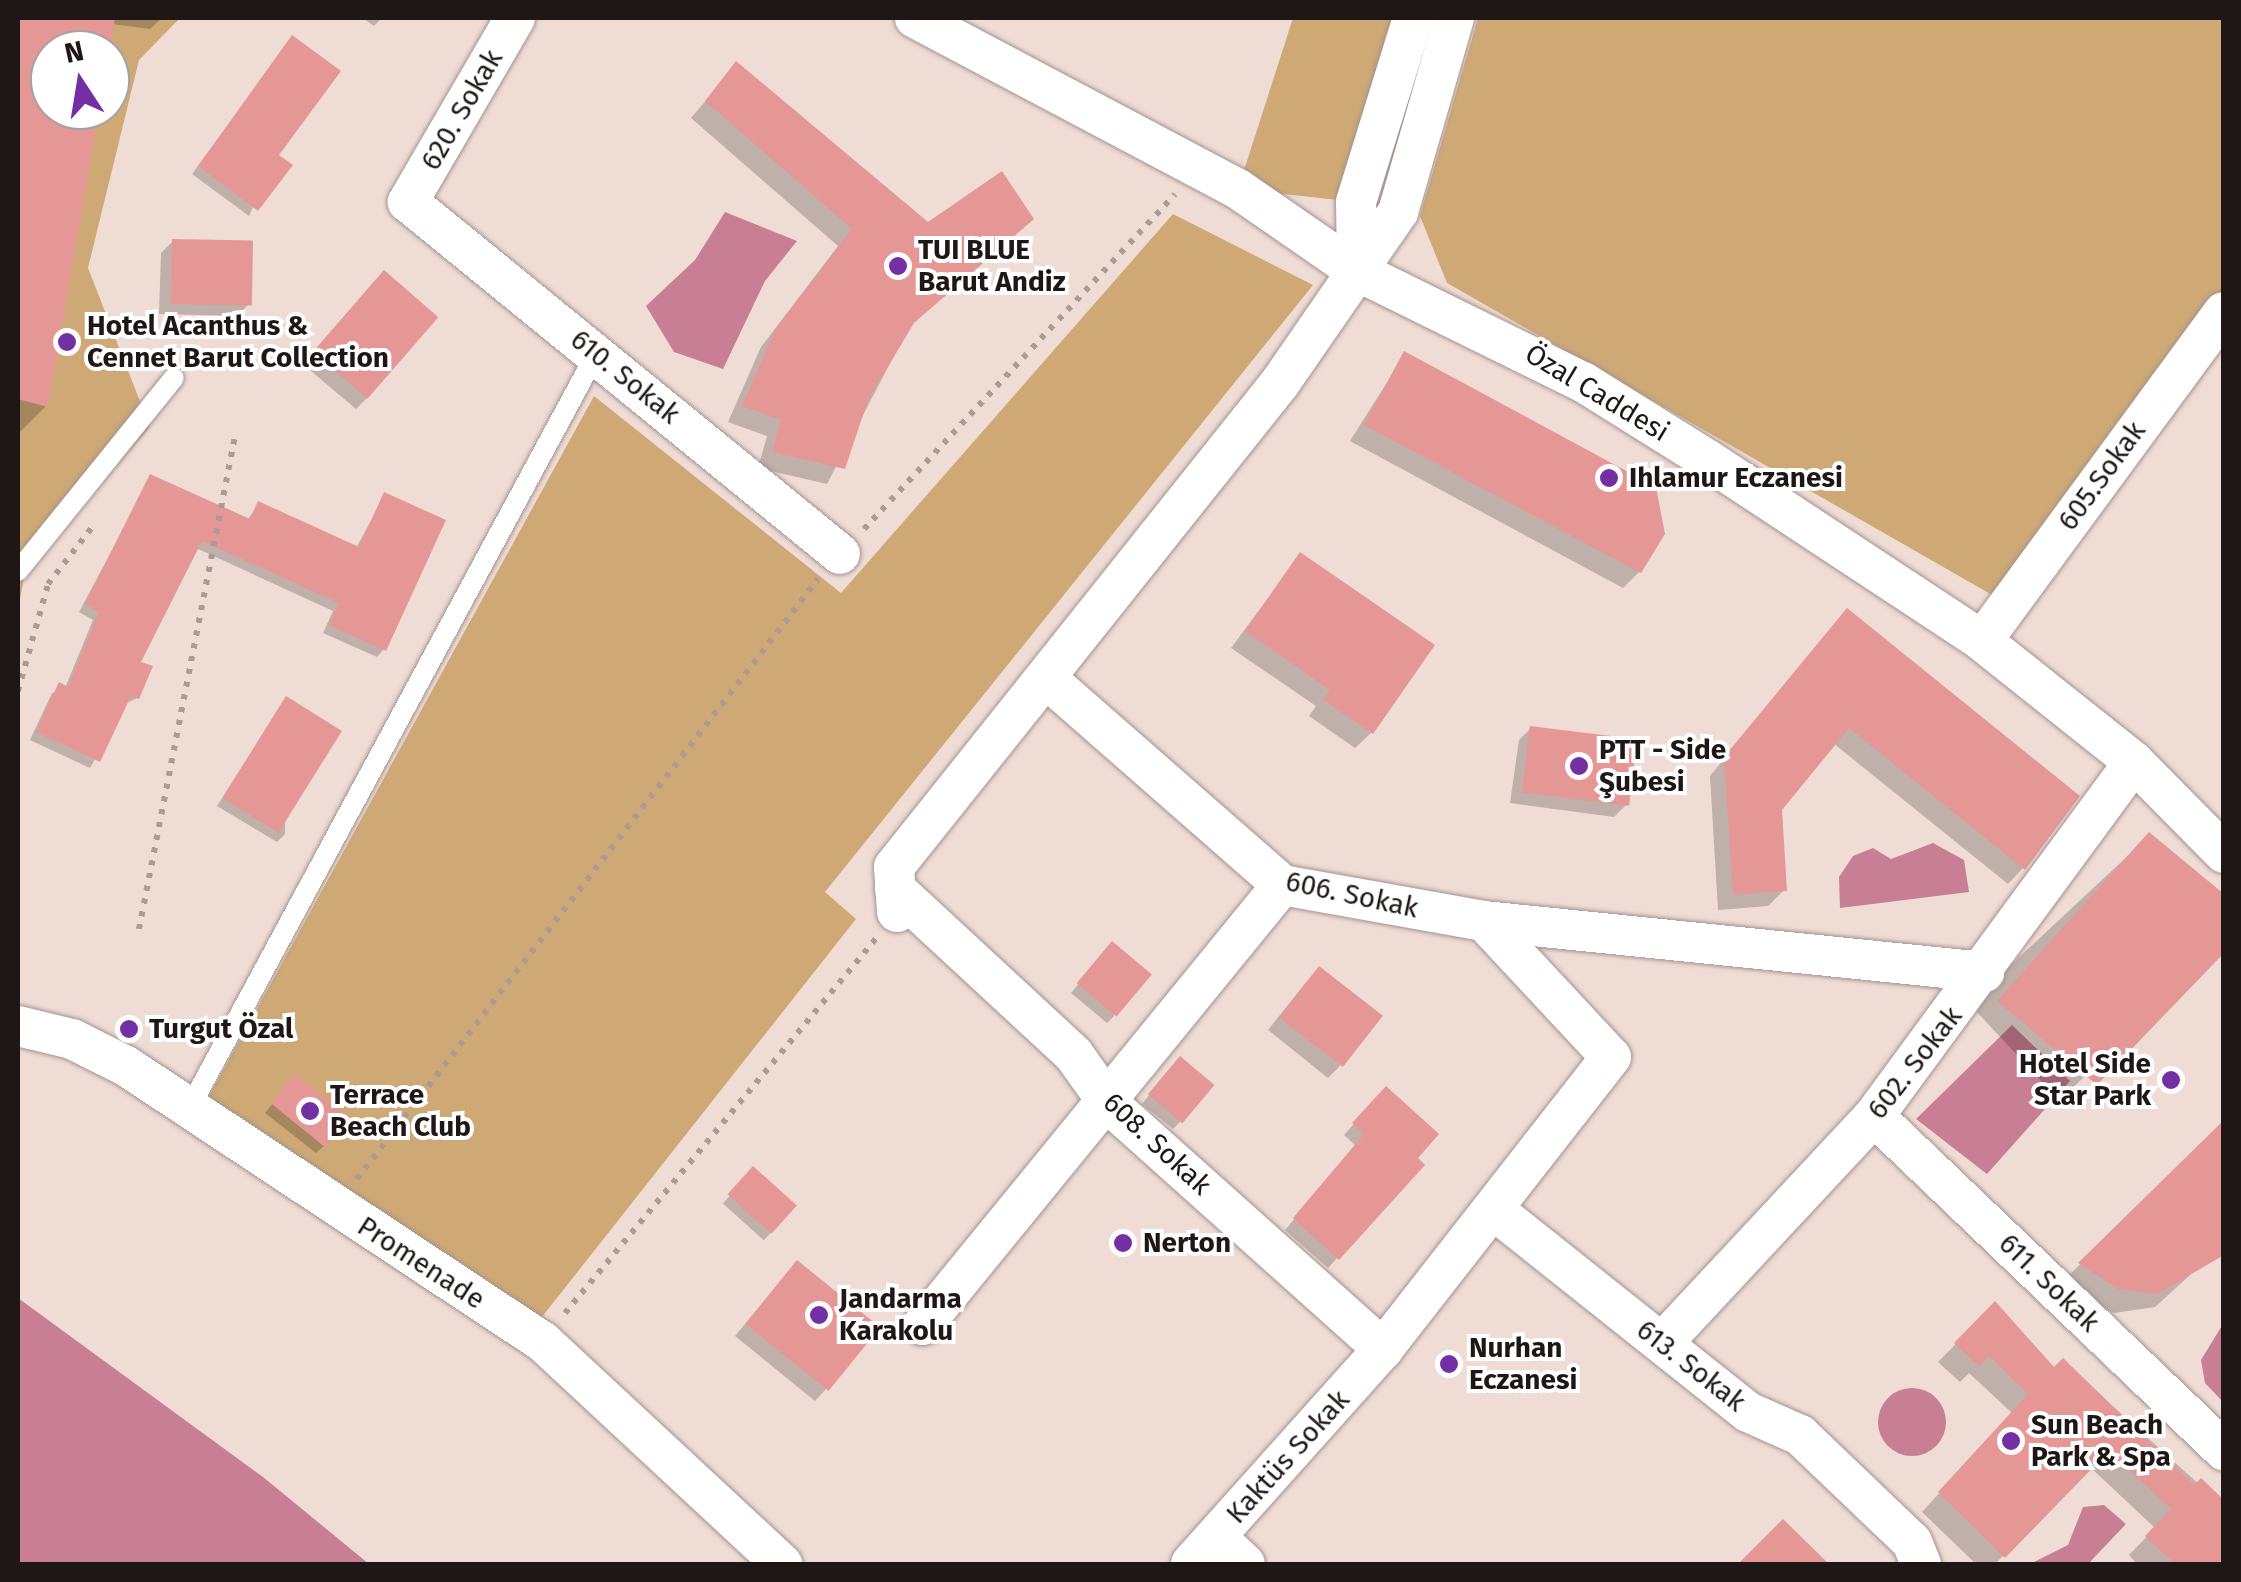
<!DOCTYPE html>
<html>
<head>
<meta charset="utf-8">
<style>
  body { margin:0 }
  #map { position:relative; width:2241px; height:1582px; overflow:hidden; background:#efdcd5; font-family:"Fira Sans",sans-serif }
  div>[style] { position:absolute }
  .green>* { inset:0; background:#cea976 }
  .water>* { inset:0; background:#c87e93 }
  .round { border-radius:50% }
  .shadow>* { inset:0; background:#0003; transform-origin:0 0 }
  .building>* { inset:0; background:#e59796; transform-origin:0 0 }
  .path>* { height:6px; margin-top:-3px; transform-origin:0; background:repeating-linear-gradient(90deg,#aa9b96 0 5px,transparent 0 13px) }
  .roads { filter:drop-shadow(0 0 2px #a4938d) drop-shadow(0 0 2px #a4938d) }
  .lane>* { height:20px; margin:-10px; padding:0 10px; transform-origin:10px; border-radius:10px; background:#fff }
  .street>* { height:40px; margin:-20px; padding:0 20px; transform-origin:20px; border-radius:20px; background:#fff }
  .dots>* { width:28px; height:28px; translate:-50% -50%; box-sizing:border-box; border:5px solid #fff; border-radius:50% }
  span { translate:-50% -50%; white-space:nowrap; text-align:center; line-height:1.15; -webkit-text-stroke:8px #fff; paint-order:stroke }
  .street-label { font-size:28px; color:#1e1715 }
  .poi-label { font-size:28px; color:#1e1715; font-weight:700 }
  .left { translate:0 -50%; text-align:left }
  .right { translate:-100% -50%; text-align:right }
  .frame { position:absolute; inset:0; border:20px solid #1e1715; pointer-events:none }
  .north { position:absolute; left:30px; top:30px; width:100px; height:100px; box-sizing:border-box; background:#fff; border:2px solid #a5a2a1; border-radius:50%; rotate:348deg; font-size:28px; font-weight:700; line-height:40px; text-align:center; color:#1e1715 }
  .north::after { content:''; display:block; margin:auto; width:35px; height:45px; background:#7230a4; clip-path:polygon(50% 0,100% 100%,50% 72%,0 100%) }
</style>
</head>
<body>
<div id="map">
  <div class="green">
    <div style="clip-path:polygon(evenodd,18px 18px,180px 18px,139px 60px,88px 268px,150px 427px,25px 573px,18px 610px,18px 18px,50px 50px,110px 50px,110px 110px,50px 110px,50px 50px)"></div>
    <div style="clip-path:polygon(1293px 18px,1413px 18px,1356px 202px,1238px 189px)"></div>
    <div style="clip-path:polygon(1478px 18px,2223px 18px,2223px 294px,1994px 596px,1447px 283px,1420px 216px)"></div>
    <div style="clip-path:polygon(1173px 214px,1313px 285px,825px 892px,856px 919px,538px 1322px,208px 1098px,594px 396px,841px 593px)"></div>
  </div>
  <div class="water">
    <div style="clip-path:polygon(725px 212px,797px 241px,765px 281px,723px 369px,674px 352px,646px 306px,695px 260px)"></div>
    <div style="clip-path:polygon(1933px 843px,1964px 860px,1969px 892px,1840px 908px,1839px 877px,1853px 856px,1873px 848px,1891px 859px)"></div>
    <div style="clip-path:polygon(2012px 1025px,2070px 1081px,1987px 1174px,1916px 1119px)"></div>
    <div style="clip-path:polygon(18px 1298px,263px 1477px,369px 1564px,18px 1564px)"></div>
    <div style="clip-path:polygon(2223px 1324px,2223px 1402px,2205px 1383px,2201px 1360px)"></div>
    <div class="round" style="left:1878px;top:1388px;width:68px;height:68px"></div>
    <div style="clip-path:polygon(2104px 1505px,2126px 1524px,2088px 1564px,2030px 1564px,2068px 1545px,2083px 1507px)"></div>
  </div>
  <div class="shadow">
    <div style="clip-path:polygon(18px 18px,162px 18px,150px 29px,112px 24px,107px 50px,50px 50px,50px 110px,97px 110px,46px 406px,20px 432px)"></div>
    <div style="clip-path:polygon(363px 18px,382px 18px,374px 26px)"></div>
    <div style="clip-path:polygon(292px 38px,276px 155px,249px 216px,192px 174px)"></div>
    <div style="clip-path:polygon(736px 65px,928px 225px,909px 327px,827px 484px,758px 468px,767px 436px,728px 422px,761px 347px,838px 246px,691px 118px)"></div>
    <div style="clip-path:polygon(173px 241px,249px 304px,237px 316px,159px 314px,161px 253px)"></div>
    <div style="clip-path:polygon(372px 285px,368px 397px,356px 409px,304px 365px)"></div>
    <div style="clip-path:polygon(1405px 354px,1639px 572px,1623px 588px,1350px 441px)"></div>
    <div style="clip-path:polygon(151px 477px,247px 520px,259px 504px,356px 548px,385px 495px,384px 649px,377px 657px,323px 633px,333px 611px,196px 548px,138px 663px,137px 698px,125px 704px,90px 768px,30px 740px,52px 693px,65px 688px,93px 620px,79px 612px)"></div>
    <div style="clip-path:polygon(1300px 555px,1371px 733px,1355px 748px,1309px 716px,1316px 706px,1231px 648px)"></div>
    <div style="clip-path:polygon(1847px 611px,2023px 868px,2008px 884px,1833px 743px,1779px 809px,1784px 890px,1768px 906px,1718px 910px,1710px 776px)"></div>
    <div style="clip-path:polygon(286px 699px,285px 834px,277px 842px,217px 806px)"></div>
    <div style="clip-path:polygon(1531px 728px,1626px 805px,1614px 817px,1510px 803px,1519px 740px)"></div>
    <div style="left:2133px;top:851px;width:132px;height:224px;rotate:47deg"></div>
    <div style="clip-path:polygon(1105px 952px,1114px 1016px,1107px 1023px,1071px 993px)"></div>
    <div style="clip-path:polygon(1307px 981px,1340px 1066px,1328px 1078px,1268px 1030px)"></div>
    <div style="clip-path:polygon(1172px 1067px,1181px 1121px,1173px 1129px,1142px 1104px)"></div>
    <div style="clip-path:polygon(288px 1085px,324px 1146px,316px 1153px,265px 1113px)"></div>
    <div style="clip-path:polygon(1376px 1099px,1337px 1258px,1328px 1268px,1285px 1230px,1356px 1146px,1344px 1135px)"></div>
    <div style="clip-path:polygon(2224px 1123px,2224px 1244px,2155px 1307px,2114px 1313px,2060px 1284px)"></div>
    <div style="left:753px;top:1170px;width:55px;height:45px;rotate:42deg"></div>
    <div style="clip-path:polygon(786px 1275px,826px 1389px,815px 1401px,735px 1336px)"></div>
    <div style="clip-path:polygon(1994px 1305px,2053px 1370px,2063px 1361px,2224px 1507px,2224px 1564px,2137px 1564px,2129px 1555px,2155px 1528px,2090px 1467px,1995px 1564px,1976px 1564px,1922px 1512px,2012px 1413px,1969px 1373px,1960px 1382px,1938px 1362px)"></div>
  </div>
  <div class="building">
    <div style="clip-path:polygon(18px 18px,115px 18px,110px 50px,50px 50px,50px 110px,99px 110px,48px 407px,18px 399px)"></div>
    <div style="clip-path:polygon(292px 35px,341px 71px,279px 155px,293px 165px,258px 211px,198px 166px)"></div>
    <div style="clip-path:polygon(736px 61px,928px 222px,1002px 171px,1034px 219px,914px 323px,868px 400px,845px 469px,772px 452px,781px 420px,742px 406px,776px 328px,852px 229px,705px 101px)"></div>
    <div style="left:172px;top:239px;width:81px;height:65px;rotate:1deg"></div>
    <div style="left:384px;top:270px;width:72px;height:108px;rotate:41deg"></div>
    <div style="clip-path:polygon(1404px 351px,1656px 487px,1665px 534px,1641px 573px,1364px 425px)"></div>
    <div style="clip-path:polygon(150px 474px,250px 519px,258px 501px,359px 547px,384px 492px,446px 520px,386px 651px,329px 625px,339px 603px,202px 541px,141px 662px,153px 666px,139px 699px,131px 696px,100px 762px,36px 732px,59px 682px,68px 687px,99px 612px,85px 604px)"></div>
    <div style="clip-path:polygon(1300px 552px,1435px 645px,1373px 734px,1323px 700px,1330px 690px,1245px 631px)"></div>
    <div style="clip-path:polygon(1847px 608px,2080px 796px,2025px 870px,1849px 728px,1782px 810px,1787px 891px,1733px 895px,1724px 757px)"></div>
    <div style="left:286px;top:696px;width:66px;height:120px;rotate:32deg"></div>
    <div style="left:1530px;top:726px;width:108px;height:67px;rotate:7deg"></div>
    <div style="clip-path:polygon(2149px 832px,2224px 894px,2224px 953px,2097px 1085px,1997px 1001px)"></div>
    <div style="left:1112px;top:941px;width:52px;height:55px;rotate:40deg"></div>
    <div style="left:1319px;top:966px;width:81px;height:65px;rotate:38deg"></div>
    <div style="left:1180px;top:1056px;width:45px;height:50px;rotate:40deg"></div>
    <div style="left:295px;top:1074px;width:70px;height:38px;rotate:39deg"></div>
    <div style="clip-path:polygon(1386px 1086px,1439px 1134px,1418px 1158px,1425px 1165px,1339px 1260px,1293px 1218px,1364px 1134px,1352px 1123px)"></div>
    <div style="clip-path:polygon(2224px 1120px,2224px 1255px,2157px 1294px,2118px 1289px,2078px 1263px)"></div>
    <div style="left:753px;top:1166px;width:59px;height:38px;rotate:42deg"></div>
    <div style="left:797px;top:1260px;width:107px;height:82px;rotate:39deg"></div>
    <div style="clip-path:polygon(1995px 1301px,2054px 1367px,2063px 1358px,2194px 1485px,2201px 1478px,2224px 1500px,2224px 1564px,2175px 1564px,2145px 1536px,2171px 1509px,2109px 1451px,2005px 1558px,1938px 1492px,2028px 1394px,1989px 1356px,1979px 1366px,1954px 1343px)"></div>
    <div style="clip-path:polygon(1783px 1519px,1829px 1564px,1738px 1564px)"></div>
  </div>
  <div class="path">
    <div style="left:864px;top:529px;width:457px;rotate:-47.1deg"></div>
    <div style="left:18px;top:691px;width:111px;rotate:-74.3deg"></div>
    <div style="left:48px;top:584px;width:73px;rotate:-52.2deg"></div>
    <div style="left:139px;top:929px;width:502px;rotate:-78.98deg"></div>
    <div style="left:357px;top:1179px;width:757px;rotate:-52.46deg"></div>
    <div style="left:565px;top:1313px;width:487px;rotate:-50.3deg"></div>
  </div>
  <div class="roads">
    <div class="lane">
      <div style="left:18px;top:571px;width:248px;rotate:-51.1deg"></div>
      <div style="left:190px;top:1107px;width:855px;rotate:-61.67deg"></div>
    </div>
    <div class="street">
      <div style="left:515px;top:18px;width:213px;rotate:120.2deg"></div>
      <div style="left:408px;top:202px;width:557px;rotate:39.17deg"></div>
      <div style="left:915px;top:18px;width:365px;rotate:27.9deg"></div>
      <div style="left:1238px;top:189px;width:145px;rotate:34.6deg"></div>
      <div style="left:1357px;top:271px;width:252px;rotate:26.2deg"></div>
      <div style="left:1583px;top:382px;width:147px;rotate:32deg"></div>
      <div style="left:1708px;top:460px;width:328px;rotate:33.4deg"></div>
      <div style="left:1982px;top:641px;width:194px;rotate:38.5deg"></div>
      <div style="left:2134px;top:762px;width:128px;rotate:45.3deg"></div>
      <div style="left:1357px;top:271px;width:69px;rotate:-90.8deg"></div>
      <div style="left:1356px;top:202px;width:193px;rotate:-72.8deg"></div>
      <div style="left:1982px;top:641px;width:408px;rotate:-53.7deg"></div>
      <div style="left:1047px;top:679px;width:313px;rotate:41.2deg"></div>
      <div style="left:1282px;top:885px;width:205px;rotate:10.1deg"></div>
      <div style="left:1484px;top:921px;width:186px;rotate:47deg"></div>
      <div style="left:1611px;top:1057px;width:370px;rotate:128deg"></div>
      <div style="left:1383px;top:1349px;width:288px;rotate:131.8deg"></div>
      <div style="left:895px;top:889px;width:244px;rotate:42.8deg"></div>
      <div style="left:1074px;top:1055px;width:60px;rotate:54.5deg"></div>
      <div style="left:1109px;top:1104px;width:368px;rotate:41.8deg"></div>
      <div style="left:897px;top:912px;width:45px;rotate:-93.8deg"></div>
      <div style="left:894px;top:867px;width:619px;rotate:-51.43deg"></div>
      <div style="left:1280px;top:383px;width:208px;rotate:-55.4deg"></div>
      <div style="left:1398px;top:212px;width:202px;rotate:-73.9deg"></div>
      <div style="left:1484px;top:921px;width:503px;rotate:5.82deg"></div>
      <div style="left:18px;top:1026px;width:56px;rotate:13.5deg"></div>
      <div style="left:72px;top:1039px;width:60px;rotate:26.6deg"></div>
      <div style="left:126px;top:1066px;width:499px;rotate:33.5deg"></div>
      <div style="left:542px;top:1341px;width:328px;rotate:42.9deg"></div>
      <div style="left:1874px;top:1116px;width:484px;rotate:43.7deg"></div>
      <div style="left:1494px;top:1210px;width:325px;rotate:38.5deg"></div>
      <div style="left:1748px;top:1412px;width:57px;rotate:23.9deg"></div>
      <div style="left:1800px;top:1435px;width:155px;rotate:43.7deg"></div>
      <div style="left:1912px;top:1542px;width:24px;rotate:68deg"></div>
      <div style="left:923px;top:1325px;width:568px;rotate:-50.79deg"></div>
      <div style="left:1666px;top:1339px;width:305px;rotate:-47deg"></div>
      <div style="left:1874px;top:1116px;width:439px;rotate:-53.7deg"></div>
      <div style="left:1217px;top:1538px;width:38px;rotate:43deg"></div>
    </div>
  </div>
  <div class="dots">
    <div style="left:898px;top:266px;background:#7230a4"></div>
    <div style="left:67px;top:342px;background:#7230a4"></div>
    <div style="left:1609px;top:478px;background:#7230a4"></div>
    <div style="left:1579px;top:766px;background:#7230a4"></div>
    <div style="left:129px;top:1029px;background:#7230a4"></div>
    <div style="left:2171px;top:1080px;background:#7230a4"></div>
    <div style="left:310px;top:1111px;background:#7230a4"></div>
    <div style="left:1123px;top:1243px;background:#7230a4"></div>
    <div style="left:819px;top:1315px;background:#7230a4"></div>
    <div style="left:1449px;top:1364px;background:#7230a4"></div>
    <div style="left:2011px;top:1441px;background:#7230a4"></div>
  </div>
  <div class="street-label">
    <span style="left:462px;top:110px;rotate:-60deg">620. Sokak</span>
    <span style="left:625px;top:377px;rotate:39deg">610. Sokak</span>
    <span style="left:1597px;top:393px;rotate:31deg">Özal Caddesi</span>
    <span style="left:2102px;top:476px;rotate:-54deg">605.Sokak</span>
    <span style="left:1352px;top:895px;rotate:12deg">606. Sokak</span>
    <span style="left:1915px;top:1063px;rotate:-52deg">602. Sokak</span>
    <span style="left:1157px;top:1144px;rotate:43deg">608. Sokak</span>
    <span style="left:421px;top:1263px;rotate:33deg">Promenade</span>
    <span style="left:2049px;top:1283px;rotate:44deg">611. Sokak</span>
    <span style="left:1691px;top:1366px;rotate:38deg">613. Sokak</span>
    <span style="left:1288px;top:1457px;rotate:-48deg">Kaktüs Sokak</span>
  </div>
  <div class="poi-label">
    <span class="left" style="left:918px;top:266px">TUI BLUE<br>Barut Andiz</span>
    <span class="left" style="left:87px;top:342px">Hotel Acanthus &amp;<br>Cennet Barut Collection</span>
    <span class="left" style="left:1629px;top:478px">Ihlamur Eczanesi</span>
    <span class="left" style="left:1599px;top:766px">PTT - Side<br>Şubesi</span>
    <span class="left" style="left:149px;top:1029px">Turgut Özal</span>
    <span class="right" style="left:2151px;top:1080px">Hotel Side<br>Star Park</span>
    <span class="left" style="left:330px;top:1111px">Terrace<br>Beach Club</span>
    <span class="left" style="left:1143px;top:1243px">Nerton</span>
    <span class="left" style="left:839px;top:1315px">Jandarma<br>Karakolu</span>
    <span class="left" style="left:1469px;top:1364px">Nurhan<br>Eczanesi</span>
    <span class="left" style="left:2031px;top:1441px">Sun Beach<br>Park &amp; Spa</span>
  </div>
  <div class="frame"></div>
  <div class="north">N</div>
</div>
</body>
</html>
